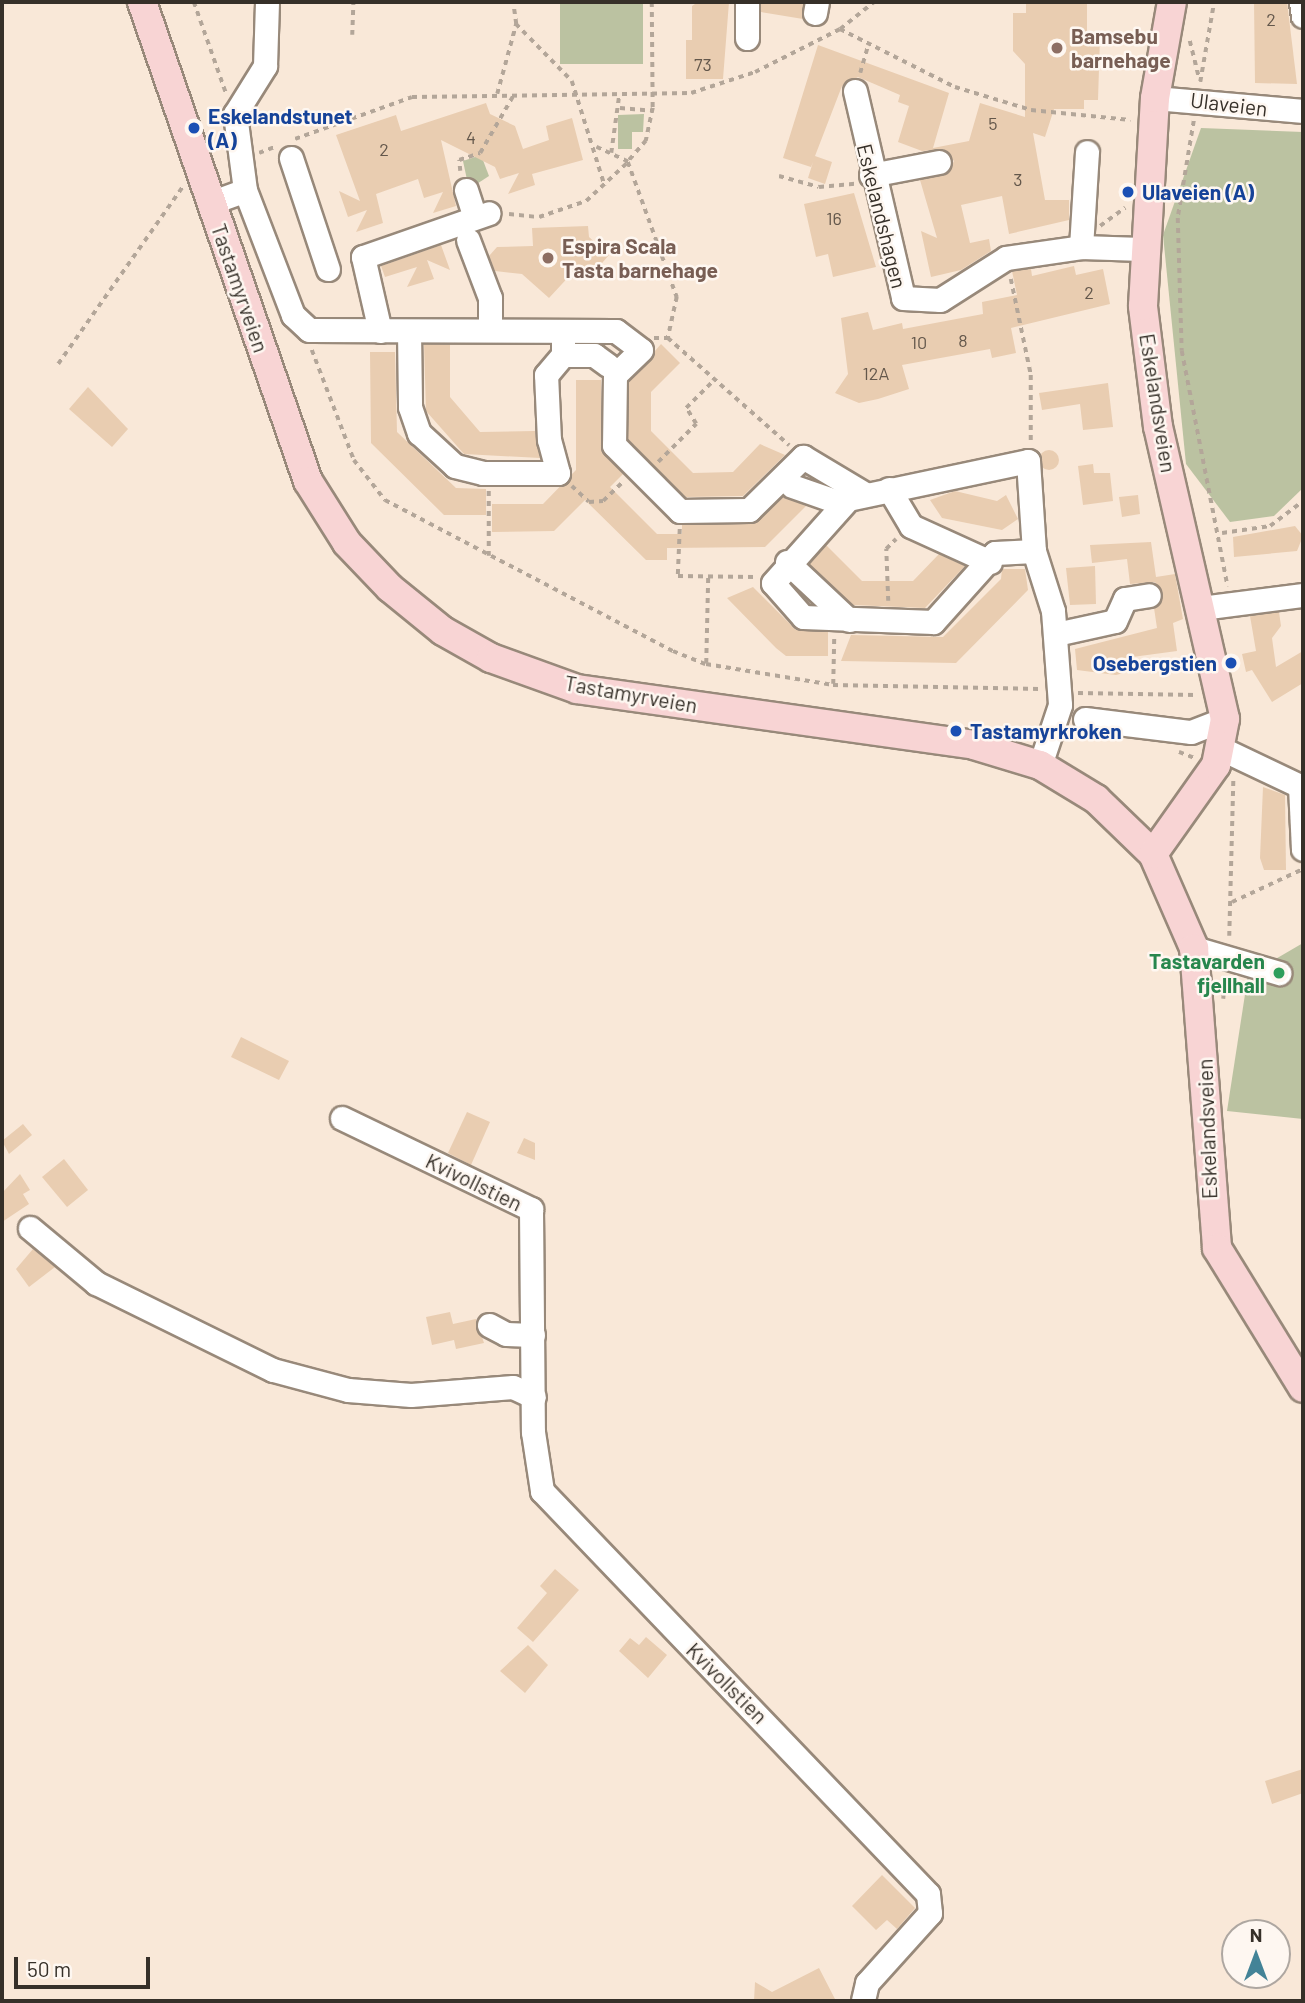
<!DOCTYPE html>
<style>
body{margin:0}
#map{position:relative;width:1305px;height:2003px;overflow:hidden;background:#f9e8d8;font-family:Barlow,sans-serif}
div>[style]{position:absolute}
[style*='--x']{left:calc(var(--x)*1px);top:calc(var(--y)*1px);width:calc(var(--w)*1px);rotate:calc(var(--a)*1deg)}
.green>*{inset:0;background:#bbc2a1}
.building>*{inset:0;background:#e9cdb1}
.round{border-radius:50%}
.path>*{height:3.5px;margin-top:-1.75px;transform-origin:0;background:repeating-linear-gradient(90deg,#b3a699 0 5px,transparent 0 10px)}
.roads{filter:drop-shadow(2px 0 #98897a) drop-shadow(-2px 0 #98897a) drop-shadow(0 2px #98897a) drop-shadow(0 -2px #98897a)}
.minor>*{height:23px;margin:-11.5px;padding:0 11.5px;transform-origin:11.5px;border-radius:11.5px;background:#fff}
.major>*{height:28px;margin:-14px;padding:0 14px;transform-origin:14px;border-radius:14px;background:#f8d4d4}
.dots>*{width:19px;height:19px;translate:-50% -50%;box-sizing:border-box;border:4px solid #fef7f1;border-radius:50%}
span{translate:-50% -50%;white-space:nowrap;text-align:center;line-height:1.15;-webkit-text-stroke:5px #fef7f1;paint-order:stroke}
.number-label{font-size:18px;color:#63574b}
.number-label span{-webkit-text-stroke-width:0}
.education-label{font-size:21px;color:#785e54;font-weight:700}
.left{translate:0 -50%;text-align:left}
.street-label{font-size:21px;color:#363029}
.transit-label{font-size:21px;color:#164399;font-weight:700}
.right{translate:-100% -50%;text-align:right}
.leisure-label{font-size:21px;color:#27864d;font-weight:700}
.frame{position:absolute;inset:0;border:4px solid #363029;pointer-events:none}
.north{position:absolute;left:1221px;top:1919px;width:70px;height:70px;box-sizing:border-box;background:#fef7f1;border:2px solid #aea7a1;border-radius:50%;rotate:0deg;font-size:19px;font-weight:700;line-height:28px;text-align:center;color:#363029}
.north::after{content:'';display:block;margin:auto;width:24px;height:32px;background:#438397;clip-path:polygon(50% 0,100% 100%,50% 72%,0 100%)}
.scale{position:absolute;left:14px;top:1957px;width:136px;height:32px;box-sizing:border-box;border:4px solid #363029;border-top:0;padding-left:9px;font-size:21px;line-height:24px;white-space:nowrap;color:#363029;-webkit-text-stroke:5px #fef7f1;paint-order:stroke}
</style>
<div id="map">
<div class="green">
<i style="clip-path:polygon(560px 2px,643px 2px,643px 64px,560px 64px)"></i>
<i style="clip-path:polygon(644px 114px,643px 132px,632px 132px,632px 149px,618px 149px,618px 115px)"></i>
<i style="clip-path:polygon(1201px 128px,1303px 132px,1303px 488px,1274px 516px,1230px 522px,1186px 464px,1163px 235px)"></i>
<i style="clip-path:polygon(481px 155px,489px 176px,469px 189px,463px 161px)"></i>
<i style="clip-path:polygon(1303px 943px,1303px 1119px,1227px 1111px,1248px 975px)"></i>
</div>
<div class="building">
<i style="clip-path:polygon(698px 2px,729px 2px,723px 79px,686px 79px,686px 40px,692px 40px,692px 6px)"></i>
<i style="clip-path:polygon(761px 2px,803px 2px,803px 19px,761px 12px)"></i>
<i style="clip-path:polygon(1087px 2px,1087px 37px,1100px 37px,1098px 100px,1084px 100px,1084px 109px,1054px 109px,1045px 137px,1033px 133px,1045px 200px,1069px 200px,1069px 220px,1009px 234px,1002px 196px,961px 205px,970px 243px,989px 239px,991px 251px,961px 270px,931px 277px,921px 231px,937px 238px,920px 180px,948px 173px,954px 161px,943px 149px,922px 151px,898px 142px,909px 106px,898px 102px,900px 95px,858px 77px,842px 86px,815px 156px,832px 162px,825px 184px,808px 178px,813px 162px,811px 167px,783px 158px,818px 45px,949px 93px,933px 148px,969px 141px,980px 103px,1025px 117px,1025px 64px,1013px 51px,1013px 13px,1026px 13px,1026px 4px)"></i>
<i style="clip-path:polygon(1254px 2px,1287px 2px,1297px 84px,1255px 83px)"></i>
<i style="clip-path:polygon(486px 103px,490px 114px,515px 126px,523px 149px,549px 140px,546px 126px,572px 118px,583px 160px,532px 174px,535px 185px,508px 194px,519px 173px,500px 179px,495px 167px,441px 140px,456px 206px,433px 213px,443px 192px,424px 198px,418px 179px,376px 194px,383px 223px,356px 232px,367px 210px,348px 217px,339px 191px,360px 201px,336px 135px,396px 115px,401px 131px)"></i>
<i style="clip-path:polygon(854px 193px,876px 267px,833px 277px,828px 254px,816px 257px,804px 204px)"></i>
<i style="clip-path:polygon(588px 226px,589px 237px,609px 255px,596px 270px,574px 271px,549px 298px,522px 274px,495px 271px,489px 256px,497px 247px,533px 246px,532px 228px)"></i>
<i style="clip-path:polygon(441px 245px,450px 270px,427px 260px,434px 279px,407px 287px,417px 267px,385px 277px,381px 266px)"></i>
<i style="clip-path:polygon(1074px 266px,1076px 275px,1103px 269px,1110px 304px,1011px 328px,1016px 353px,992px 358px,990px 349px,902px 365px,909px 389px,878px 399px,859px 403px,835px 393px,848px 374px,841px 318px,868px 312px,873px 330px,902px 323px,903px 329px,983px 314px,982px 302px,1017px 295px,1012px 271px,1031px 269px,1032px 276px)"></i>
<i style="clip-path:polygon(424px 344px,450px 344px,450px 397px,480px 432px,535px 431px,540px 458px,464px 454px,426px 411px)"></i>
<i style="clip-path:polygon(661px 344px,680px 363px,651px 392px,651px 431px,693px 473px,733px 472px,760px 444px,785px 455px,743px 496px,686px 497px,628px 439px,629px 381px)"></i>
<i style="clip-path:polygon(370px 352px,395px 352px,397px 432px,456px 488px,486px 489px,486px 515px,444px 515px,371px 443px)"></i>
<i style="clip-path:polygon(576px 380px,601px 380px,601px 450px,623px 474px,610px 487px,657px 534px,682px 534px,682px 525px,750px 524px,783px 496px,806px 506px,765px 547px,667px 548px,667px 560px,646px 560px,585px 500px,554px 531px,492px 532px,492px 504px,543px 504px,576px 470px)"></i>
<i style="clip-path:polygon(1108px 383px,1113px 427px,1083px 430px,1080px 404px,1042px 410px,1039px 393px)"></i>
<i style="clip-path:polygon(88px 387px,128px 429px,112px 447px,69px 409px)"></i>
<i class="round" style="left:1039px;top:450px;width:20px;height:20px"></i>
<i style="clip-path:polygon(1093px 464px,1094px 473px,1110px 473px,1113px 501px,1083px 505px,1078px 466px)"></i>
<i style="clip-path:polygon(955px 491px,997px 501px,1006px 495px,1018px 519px,1002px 530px,942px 518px,930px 500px)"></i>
<i style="clip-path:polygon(1138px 495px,1140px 514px,1122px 517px,1119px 497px)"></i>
<i style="clip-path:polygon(1295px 526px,1303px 536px,1297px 551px,1234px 557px,1233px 537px)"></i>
<i style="clip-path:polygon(1151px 542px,1156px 577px,1175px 574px,1183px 619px,1173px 623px,1177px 651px,1125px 658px,1127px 672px,1116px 675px,1077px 670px,1075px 649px,1157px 628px,1154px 608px,1162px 599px,1155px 582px,1130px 584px,1127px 559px,1092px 563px,1090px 545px)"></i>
<i style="clip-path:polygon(826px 545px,862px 581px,913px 581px,939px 554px,965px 566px,925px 608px,853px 605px,809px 564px)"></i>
<i style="clip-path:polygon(1095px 566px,1096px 604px,1070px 605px,1066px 568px)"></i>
<i style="clip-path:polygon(1002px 569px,1025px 569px,1028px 590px,956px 663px,841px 661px,851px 635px,943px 637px,1001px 579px)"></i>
<i style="clip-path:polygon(753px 587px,796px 630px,828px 632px,828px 656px,786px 656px,776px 648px,727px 598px)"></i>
<i style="clip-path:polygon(1279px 612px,1281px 626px,1272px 638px,1276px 667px,1303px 651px,1303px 683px,1272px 702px,1252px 670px,1246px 672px,1242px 654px,1256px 651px,1250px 616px)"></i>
<i style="clip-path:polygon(1263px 787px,1285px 795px,1286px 870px,1264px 870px,1260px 858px)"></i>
<i style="clip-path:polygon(241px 1037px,289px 1061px,279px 1080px,231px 1057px)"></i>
<i style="clip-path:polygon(467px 1112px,490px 1122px,471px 1165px,448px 1153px)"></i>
<i style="clip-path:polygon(23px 1124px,32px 1135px,9px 1154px,2px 1141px)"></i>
<i style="clip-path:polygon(524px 1138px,535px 1143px,535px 1160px,517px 1153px)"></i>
<i style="clip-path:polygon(64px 1159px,88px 1190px,67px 1207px,42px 1177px)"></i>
<i style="clip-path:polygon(20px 1174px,30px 1190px,23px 1194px,29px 1204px,2px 1222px,2px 1193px)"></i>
<i style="clip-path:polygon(33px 1249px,55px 1267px,29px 1287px,16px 1269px)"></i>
<i style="clip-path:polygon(450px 1312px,453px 1324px,476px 1319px,484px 1343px,456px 1349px,454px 1340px,432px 1345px,426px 1317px)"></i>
<i style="clip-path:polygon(555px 1569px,579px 1590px,533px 1642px,517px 1628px,547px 1593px,540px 1586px)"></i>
<i style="clip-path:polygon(646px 1637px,667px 1655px,648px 1678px,619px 1651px,630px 1638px,639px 1645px)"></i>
<i style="clip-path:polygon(528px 1645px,548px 1665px,525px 1693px,500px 1671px)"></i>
<i style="clip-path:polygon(1303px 1769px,1303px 1793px,1272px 1804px,1265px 1781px)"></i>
<i style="clip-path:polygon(882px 1875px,915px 1908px,897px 1929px,887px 1920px,876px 1930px,852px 1906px)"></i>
<i style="clip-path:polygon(819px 1968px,836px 2001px,754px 2001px,755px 1982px,772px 1992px)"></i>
</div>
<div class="path">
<i style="--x:194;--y:2;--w:96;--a:70.6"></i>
<i style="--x:652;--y:2;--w:106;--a:89.5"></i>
<i style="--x:653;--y:108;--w:34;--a:102"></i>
<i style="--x:646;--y:141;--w:28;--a:131"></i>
<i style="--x:628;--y:162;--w:144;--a:70.1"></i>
<i style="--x:677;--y:297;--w:42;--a:102.4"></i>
<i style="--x:668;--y:338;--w:162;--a:41.5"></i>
<i style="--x:516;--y:24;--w:80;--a:45.5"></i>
<i style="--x:572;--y:81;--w:110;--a:72.6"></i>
<i style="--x:840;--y:29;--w:129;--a:26.8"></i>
<i style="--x:955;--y:87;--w:79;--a:16.8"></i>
<i style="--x:1031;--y:110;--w:100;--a:5.7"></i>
<i style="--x:352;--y:35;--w:33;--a:-88"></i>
<i style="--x:1190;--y:41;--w:38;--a:76"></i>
<i style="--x:860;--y:73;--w:29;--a:-74"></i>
<i style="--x:1200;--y:82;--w:81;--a:-80.1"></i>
<i style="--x:497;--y:94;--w:73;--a:-74.8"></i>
<i style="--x:516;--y:24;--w:22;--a:-98"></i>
<i style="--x:620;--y:108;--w:32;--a:5"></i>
<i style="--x:1194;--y:121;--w:98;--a:99.4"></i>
<i style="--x:1178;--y:218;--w:133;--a:88.3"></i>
<i style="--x:1182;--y:351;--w:240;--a:79"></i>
<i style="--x:295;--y:139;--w:124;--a:-19.7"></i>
<i style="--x:412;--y:97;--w:279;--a:-0.8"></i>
<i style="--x:691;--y:93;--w:67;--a:-18.2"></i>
<i style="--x:755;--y:72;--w:95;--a:-26.8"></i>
<i style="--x:840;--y:29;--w:43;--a:-38.5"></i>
<i style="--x:259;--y:153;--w:17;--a:-21"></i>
<i style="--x:611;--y:153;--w:59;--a:-82.1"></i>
<i style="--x:460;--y:171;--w:11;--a:-95"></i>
<i style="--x:459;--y:160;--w:22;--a:-18"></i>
<i style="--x:480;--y:153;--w:66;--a:-59.9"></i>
<i style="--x:779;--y:176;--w:41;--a:15.4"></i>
<i style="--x:819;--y:187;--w:36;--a:-5"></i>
<i style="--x:509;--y:214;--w:30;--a:6"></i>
<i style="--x:539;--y:217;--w:50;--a:-18.8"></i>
<i style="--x:586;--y:201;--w:57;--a:-42.9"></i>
<i style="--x:628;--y:162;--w:35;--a:-155"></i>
<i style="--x:1100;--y:226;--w:31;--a:-36"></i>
<i style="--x:1011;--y:279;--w:98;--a:78.2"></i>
<i style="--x:1031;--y:375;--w:69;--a:90"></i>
<i style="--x:654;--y:338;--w:14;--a:0"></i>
<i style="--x:312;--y:350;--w:118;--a:69.1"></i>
<i style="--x:354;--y:460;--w:51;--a:52.2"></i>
<i style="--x:385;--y:500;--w:325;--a:27.7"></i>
<i style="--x:673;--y:651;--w:35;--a:22"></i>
<i style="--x:706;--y:664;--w:129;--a:9.4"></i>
<i style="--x:833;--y:685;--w:206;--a:1.1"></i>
<i style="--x:58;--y:364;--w:218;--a:-54.9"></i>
<i style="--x:658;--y:462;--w:54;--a:-45"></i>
<i style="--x:696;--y:424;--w:19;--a:-122"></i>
<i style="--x:686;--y:408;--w:38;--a:-45"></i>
<i style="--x:572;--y:486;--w:23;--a:43"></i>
<i style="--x:589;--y:502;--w:14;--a:-4"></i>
<i style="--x:603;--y:501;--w:28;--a:-44"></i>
<i style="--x:489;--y:491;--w:65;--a:90"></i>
<i style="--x:680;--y:529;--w:47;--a:92.4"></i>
<i style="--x:678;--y:576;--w:77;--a:0.7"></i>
<i style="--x:1222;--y:533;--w:49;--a:-8.3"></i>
<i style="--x:1270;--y:526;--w:41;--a:-37.1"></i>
<i style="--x:888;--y:601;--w:52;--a:-92.2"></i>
<i style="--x:886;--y:549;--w:14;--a:-45"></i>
<i style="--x:706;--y:663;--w:85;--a:-88.7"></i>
<i style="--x:833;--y:684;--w:48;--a:-88.8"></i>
<i style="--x:1078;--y:693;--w:118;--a:1"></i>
<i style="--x:1179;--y:752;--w:17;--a:21"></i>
<i style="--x:1232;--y:902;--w:78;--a:-24.9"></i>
<i style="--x:1229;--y:936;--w:156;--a:-88.5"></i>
<i style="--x:1223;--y:999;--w:23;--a:-85"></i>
</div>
<div class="roads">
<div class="minor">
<i style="--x:1301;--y:2;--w:14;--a:82"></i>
<i style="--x:815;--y:13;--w:11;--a:-80"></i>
<i style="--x:747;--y:38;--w:36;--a:-90"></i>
<i style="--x:855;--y:91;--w:212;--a:76.9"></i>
<i style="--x:903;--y:298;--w:37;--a:3"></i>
<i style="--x:940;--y:300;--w:78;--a:-32.5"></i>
<i style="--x:1006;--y:258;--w:76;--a:-8.3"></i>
<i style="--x:1081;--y:247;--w:61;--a:1.9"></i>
<i style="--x:1155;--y:98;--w:149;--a:5"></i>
<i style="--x:291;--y:158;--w:117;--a:71.6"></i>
<i style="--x:871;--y:175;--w:69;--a:-10.8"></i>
<i style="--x:245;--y:190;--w:77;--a:-97.5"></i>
<i style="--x:235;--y:114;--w:57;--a:-58"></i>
<i style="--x:265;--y:66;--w:64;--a:-88.2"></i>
<i style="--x:466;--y:190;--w:28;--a:72"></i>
<i style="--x:210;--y:203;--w:37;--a:-20"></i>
<i style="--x:245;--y:190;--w:134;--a:69"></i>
<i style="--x:293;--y:315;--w:22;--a:43"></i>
<i style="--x:309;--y:330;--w:307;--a:0.2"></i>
<i style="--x:616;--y:331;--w:31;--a:37"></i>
<i style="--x:641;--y:350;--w:36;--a:136"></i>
<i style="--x:615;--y:375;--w:70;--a:90.8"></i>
<i style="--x:614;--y:445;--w:93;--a:45"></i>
<i style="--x:680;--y:511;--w:69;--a:-0.8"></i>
<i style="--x:749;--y:510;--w:76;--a:-44.5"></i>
<i style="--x:803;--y:457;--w:72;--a:30.8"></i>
<i style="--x:468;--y:240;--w:62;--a:69.2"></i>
<i style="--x:490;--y:298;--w:31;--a:90"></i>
<i style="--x:1081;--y:247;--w:95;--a:-86.4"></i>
<i style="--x:380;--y:331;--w:76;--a:-102.9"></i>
<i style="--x:363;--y:257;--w:133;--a:-19.2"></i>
<i style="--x:409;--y:331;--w:76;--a:89.2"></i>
<i style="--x:410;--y:407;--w:28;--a:71"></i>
<i style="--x:419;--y:433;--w:49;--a:42.5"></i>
<i style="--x:455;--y:466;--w:29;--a:14"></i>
<i style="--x:483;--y:473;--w:75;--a:0"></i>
<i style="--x:558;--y:473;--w:34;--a:-105"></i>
<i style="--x:549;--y:440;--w:65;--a:-92.6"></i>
<i style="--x:546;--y:375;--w:26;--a:-50"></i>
<i style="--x:563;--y:340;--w:15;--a:90"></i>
<i style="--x:563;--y:355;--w:31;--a:0"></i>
<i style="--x:594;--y:355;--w:17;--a:36"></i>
<i style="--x:792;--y:486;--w:52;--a:19.1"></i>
<i style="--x:889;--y:489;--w:43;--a:59.3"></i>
<i style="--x:911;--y:526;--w:87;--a:24.5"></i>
<i style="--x:1034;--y:551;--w:39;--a:177"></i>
<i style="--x:995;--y:553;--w:93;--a:131.9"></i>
<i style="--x:933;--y:622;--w:130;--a:-177.8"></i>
<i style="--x:803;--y:617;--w:45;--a:-131.4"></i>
<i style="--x:773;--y:583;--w:113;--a:-48.2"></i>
<i style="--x:848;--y:499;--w:184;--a:-11.9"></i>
<i style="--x:1028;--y:461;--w:90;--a:86.2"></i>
<i style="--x:1034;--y:551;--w:63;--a:72.4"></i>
<i style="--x:1053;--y:611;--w:94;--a:85.7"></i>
<i style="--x:1060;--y:705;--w:63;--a:108.4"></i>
<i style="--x:787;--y:562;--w:85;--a:43.1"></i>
<i style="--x:1201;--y:608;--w:103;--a:-7.3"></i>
<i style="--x:1056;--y:634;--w:60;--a:-12.4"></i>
<i style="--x:1115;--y:621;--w:24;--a:-66"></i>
<i style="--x:1125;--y:599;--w:24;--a:-9"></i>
<i style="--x:1085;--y:719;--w:107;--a:7"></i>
<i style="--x:1191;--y:732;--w:36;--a:-21"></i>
<i style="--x:1222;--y:749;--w:86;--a:25.4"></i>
<i style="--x:1300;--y:786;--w:63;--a:87.3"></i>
<i style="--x:1194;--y:948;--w:89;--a:16.4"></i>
<i style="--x:342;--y:1118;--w:210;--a:25.7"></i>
<i style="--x:531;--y:1209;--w:223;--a:89.5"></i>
<i style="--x:533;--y:1432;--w:60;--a:81.3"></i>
<i style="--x:542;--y:1491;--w:558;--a:46.23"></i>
<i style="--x:928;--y:1894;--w:19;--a:84"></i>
<i style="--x:930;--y:1913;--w:94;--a:132"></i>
<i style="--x:867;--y:1983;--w:18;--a:103"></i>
<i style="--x:30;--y:1228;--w:86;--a:39.8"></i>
<i style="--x:96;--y:1283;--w:197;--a:26.2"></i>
<i style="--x:273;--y:1370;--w:78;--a:14.9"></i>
<i style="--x:348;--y:1390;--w:63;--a:4.5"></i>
<i style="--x:411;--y:1395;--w:102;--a:-4.5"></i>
<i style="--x:513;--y:1387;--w:23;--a:25"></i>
<i style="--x:489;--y:1325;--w:19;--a:28"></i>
<i style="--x:506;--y:1334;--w:27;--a:2"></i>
</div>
<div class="major">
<i style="--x:142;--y:2;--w:507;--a:70.89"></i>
<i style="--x:308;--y:481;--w:73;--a:57.8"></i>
<i style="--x:347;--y:543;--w:62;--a:46.3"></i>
<i style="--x:390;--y:588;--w:68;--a:39.1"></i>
<i style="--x:443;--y:631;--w:55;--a:29.4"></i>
<i style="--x:491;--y:658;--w:91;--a:19.8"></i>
<i style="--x:577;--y:689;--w:401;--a:8"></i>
<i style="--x:974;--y:745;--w:69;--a:16.9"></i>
<i style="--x:1040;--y:765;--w:66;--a:31.3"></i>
<i style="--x:1096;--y:799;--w:79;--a:44"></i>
<i style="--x:1153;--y:854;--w:103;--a:66.4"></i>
<i style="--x:1194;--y:948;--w:301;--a:85.6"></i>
<i style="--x:1217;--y:1248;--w:164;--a:58.4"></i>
<i style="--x:1153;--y:854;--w:109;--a:-54.7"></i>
<i style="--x:1216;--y:765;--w:47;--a:-78.9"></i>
<i style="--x:1225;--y:719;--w:300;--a:-102.9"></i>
<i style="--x:1158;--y:427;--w:122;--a:-97.1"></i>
<i style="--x:1143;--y:306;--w:208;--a:-86.7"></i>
<i style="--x:1155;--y:98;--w:97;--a:-80"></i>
</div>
</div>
<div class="dots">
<i style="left:1057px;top:48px;background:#8d6e63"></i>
<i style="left:194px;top:128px;background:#1a4fb4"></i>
<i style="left:1128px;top:192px;background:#1a4fb4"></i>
<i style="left:548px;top:258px;background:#8d6e63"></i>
<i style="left:1231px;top:663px;background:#1a4fb4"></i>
<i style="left:956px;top:731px;background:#1a4fb4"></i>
<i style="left:1279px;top:973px;background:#2e9e5b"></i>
</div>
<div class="number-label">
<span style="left:1271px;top:19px">2</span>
<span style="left:703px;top:64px">73</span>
<span style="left:993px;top:123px">5</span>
<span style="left:471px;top:137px">4</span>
<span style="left:384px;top:149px">2</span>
<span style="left:1018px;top:179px">3</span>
<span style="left:834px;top:218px">16</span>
<span style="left:1089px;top:292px">2</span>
<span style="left:963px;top:340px">8</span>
<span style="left:919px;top:342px">10</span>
<span style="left:876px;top:373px">12A</span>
</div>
<div class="education-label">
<span class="left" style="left:1071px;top:48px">Bamsebu<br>barnehage</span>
<span class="left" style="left:562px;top:258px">Espira Scala<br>Tasta barnehage</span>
</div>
<div class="street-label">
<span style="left:1229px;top:104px;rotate:7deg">Ulaveien</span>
<span style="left:882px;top:216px;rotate:76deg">Eskelandshagen</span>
<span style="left:240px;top:288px;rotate:71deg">Tastamyrveien</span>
<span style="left:1158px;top:403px;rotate:81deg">Eskelandsveien</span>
<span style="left:631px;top:694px;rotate:10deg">Tastamyrveien</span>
<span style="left:1207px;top:1129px;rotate:-92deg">Eskelandsveien</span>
<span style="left:474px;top:1182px;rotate:26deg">Kvivollstien</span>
<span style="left:727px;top:1683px;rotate:45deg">Kvivollstien</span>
</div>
<div class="transit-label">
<span class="left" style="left:208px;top:128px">Eskelandstunet<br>(A)</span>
<span class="left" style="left:1142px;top:192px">Ulaveien (A)</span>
<span class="right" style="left:1217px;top:663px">Osebergstien</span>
<span class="left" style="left:970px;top:731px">Tastamyrkroken</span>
</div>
<div class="leisure-label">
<span class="right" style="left:1265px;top:973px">Tastavarden<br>fjellhall</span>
</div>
<div class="frame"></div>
<div class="north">N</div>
<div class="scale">50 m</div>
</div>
